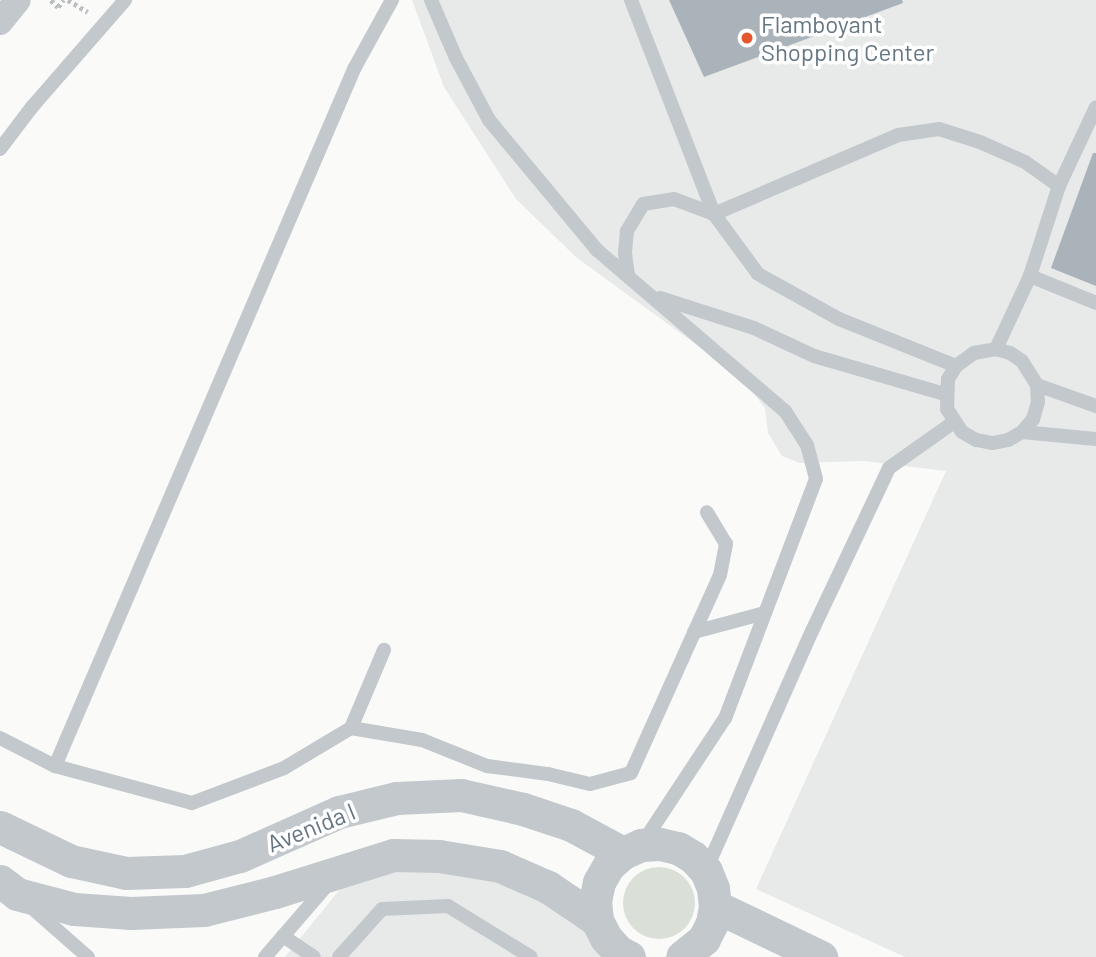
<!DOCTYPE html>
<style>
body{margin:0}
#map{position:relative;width:1096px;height:957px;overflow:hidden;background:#fafaf8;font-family:Barlow,sans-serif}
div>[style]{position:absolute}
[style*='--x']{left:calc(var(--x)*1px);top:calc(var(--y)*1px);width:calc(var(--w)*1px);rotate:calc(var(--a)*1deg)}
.built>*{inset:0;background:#e8e9e9}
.green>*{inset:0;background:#dadfd7}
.round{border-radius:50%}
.building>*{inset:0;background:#aab3b9}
.path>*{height:4.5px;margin-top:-2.25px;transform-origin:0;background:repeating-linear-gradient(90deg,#bbbfc2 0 3.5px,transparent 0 7px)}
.service>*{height:14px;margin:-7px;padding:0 7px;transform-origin:7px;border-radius:7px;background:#c3c8cc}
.minor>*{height:26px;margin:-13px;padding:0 13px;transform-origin:13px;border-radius:13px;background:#c3c8cc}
.tertiary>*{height:33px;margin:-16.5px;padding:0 16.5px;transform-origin:16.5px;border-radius:16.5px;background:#c3c8cc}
.dots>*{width:19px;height:19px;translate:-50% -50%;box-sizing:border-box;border:4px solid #fff;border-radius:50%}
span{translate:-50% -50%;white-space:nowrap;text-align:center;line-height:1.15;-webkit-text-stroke:7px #fff;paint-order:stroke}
.poi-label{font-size:24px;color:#657683}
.left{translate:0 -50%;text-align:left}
.street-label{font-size:24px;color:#657683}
</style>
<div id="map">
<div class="built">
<i style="clip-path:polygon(412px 0,1096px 0,1096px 957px,905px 957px,756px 889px,946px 471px,864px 461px,800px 463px,782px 456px,768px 433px,765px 408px,741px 377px,577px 258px,516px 199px,444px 87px)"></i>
<i style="clip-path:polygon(384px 852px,553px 895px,607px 957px,285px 957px,358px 867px)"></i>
</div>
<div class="green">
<i class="round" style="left:623px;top:867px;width:72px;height:72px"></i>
</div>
<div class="building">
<i style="clip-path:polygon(669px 0,902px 0,903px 3px,704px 77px)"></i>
<i style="clip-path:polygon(1093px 153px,1096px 153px,1096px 286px,1051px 268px)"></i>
</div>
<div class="path">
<i style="--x:51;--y:0;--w:10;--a:45"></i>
<i style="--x:58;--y:7;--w:9;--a:-54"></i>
<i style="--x:68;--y:0;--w:23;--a:31"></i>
</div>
<div class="service">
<i style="--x:431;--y:0;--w:63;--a:66.7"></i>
<i style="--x:456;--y:58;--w:70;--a:62"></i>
<i style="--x:489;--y:120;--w:169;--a:50.3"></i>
<i style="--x:597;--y:250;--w:248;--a:40.6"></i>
<i style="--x:785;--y:411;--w:40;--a:57.1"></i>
<i style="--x:807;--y:445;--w:35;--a:75"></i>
<i style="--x:816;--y:479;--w:256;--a:110.8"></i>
<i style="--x:725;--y:718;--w:151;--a:123.4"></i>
<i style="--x:631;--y:0;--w:230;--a:68.8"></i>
<i style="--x:714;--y:214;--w:74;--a:53.7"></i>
<i style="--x:758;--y:274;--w:93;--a:29.1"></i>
<i style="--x:839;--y:319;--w:126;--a:21.9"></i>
<i style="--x:0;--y:149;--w:53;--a:-52.7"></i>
<i style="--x:32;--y:107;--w:142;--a:-49"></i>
<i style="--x:1059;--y:186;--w:87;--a:-64.9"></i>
<i style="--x:628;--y:275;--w:22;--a:-98"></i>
<i style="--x:625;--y:253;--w:22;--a:-85"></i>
<i style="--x:627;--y:231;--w:31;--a:-59"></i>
<i style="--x:643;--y:204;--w:31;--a:-9"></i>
<i style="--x:674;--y:199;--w:43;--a:20.6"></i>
<i style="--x:714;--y:214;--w:200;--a:-23.2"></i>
<i style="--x:898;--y:135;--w:41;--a:-8.3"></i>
<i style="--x:939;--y:129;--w:43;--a:17.6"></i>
<i style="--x:980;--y:142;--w:49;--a:24"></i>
<i style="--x:1025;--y:162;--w:42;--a:35.2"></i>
<i style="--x:1059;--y:186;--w:95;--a:107.9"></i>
<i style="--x:1030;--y:276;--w:81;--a:115"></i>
<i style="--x:1030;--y:276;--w:71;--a:22.2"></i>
<i style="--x:660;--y:298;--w:99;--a:17.7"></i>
<i style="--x:754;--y:328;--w:66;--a:25"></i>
<i style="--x:814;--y:356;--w:136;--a:16.2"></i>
<i style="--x:1037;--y:385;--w:17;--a:87"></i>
<i style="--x:1038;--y:402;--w:18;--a:106"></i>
<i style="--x:1033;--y:419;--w:17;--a:130"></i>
<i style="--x:1022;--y:432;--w:16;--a:150"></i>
<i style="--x:1008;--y:440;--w:16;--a:169"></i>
<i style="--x:992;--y:443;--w:16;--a:-169"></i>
<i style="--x:976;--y:440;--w:16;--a:-150"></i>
<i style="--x:962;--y:432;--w:27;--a:-123"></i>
<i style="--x:947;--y:409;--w:30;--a:-88"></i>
<i style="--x:948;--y:379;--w:15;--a:-58"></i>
<i style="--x:956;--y:366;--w:22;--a:-36"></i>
<i style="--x:974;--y:353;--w:22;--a:-10"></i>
<i style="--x:996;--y:349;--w:15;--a:16"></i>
<i style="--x:1010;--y:353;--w:14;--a:34"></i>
<i style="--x:1022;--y:361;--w:28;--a:58"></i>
<i style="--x:1037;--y:385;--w:63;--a:19.6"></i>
<i style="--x:1022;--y:432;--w:74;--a:5.4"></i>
<i style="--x:694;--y:632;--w:73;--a:-15"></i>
<i style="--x:351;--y:728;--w:72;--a:9.6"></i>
<i style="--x:422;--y:740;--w:70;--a:21.8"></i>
<i style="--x:487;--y:766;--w:62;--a:7.5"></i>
<i style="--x:548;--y:774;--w:43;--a:13.4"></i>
<i style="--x:590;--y:784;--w:42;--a:-15"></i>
<i style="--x:631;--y:773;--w:217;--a:-65.8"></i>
<i style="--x:720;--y:575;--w:32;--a:-79"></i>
<i style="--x:726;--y:544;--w:37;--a:-121"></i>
<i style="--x:0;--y:738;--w:62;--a:27"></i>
<i style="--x:55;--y:766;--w:142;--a:15.1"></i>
<i style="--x:192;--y:803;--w:98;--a:-20.8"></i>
<i style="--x:284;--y:768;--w:78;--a:-30.8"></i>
<i style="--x:351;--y:728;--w:85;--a:-67.1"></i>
<i style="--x:55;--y:766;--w:758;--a:-66.78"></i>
<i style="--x:354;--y:69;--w:79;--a:-61.2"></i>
<i style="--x:706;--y:870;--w:261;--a:-66.1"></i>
<i style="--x:812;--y:631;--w:180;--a:-64.7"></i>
<i style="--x:889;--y:468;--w:80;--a:-35.3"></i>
<i style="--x:31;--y:907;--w:76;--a:41.3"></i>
<i style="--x:283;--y:936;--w:37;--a:34"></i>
<i style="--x:265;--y:957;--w:96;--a:-49.2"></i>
<i style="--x:339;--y:957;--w:64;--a:-48.1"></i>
<i style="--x:382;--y:909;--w:66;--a:-2.6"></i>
<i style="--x:448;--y:906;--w:97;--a:31.6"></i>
</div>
<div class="minor">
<i style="--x:0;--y:22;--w:28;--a:-51"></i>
</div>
<div class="tertiary">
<i style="--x:0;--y:827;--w:79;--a:25.6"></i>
<i style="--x:71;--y:861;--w:56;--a:12.3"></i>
<i style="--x:126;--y:873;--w:59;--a:-1.9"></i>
<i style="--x:185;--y:871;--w:57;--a:-15.3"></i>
<i style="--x:240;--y:856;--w:108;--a:-24"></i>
<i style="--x:339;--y:812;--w:60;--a:-13.6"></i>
<i style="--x:397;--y:798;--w:64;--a:-2.7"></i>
<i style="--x:461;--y:795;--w:64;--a:12.7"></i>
<i style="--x:523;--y:809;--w:51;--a:18.4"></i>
<i style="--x:571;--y:825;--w:59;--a:28.3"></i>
<i style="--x:0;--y:881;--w:21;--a:37"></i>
<i style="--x:17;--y:894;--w:59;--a:14.7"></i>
<i style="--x:74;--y:909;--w:57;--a:4"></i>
<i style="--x:131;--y:913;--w:73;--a:-2.4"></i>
<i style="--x:204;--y:910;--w:73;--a:-14.2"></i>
<i style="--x:275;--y:892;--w:124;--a:-17.4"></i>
<i style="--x:393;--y:855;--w:46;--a:1.2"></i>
<i style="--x:439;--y:856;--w:62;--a:9.3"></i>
<i style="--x:500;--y:866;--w:52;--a:23.6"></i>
<i style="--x:548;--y:887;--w:59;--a:34"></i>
<i style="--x:715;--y:906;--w:118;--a:25.7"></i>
<i style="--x:629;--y:957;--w:11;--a:-153"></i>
<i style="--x:619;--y:952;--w:19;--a:-133"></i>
<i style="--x:606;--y:938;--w:20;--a:-117"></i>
<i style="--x:597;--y:920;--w:19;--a:-96"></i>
<i style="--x:595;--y:901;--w:19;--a:-78"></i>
<i style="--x:599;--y:882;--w:20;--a:-60"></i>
<i style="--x:609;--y:865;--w:18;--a:-41"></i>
<i style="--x:623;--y:853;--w:20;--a:-24"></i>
<i style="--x:641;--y:845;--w:19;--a:-3"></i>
<i style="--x:660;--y:844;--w:18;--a:13"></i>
<i style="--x:678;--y:848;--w:17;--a:31"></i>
<i style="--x:693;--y:857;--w:19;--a:47"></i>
<i style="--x:706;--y:871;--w:18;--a:68"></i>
<i style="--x:713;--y:888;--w:18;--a:84"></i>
<i style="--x:715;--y:906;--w:17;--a:100"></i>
<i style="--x:712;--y:923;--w:18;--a:117"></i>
<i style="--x:704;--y:939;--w:28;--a:141"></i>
</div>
<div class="dots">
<i style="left:747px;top:38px;background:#e4572e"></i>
</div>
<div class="poi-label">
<span class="left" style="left:761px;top:38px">Flamboyant<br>Shopping Center</span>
</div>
<div class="street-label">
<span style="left:311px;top:827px;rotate:-22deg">Avenida I</span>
</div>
</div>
